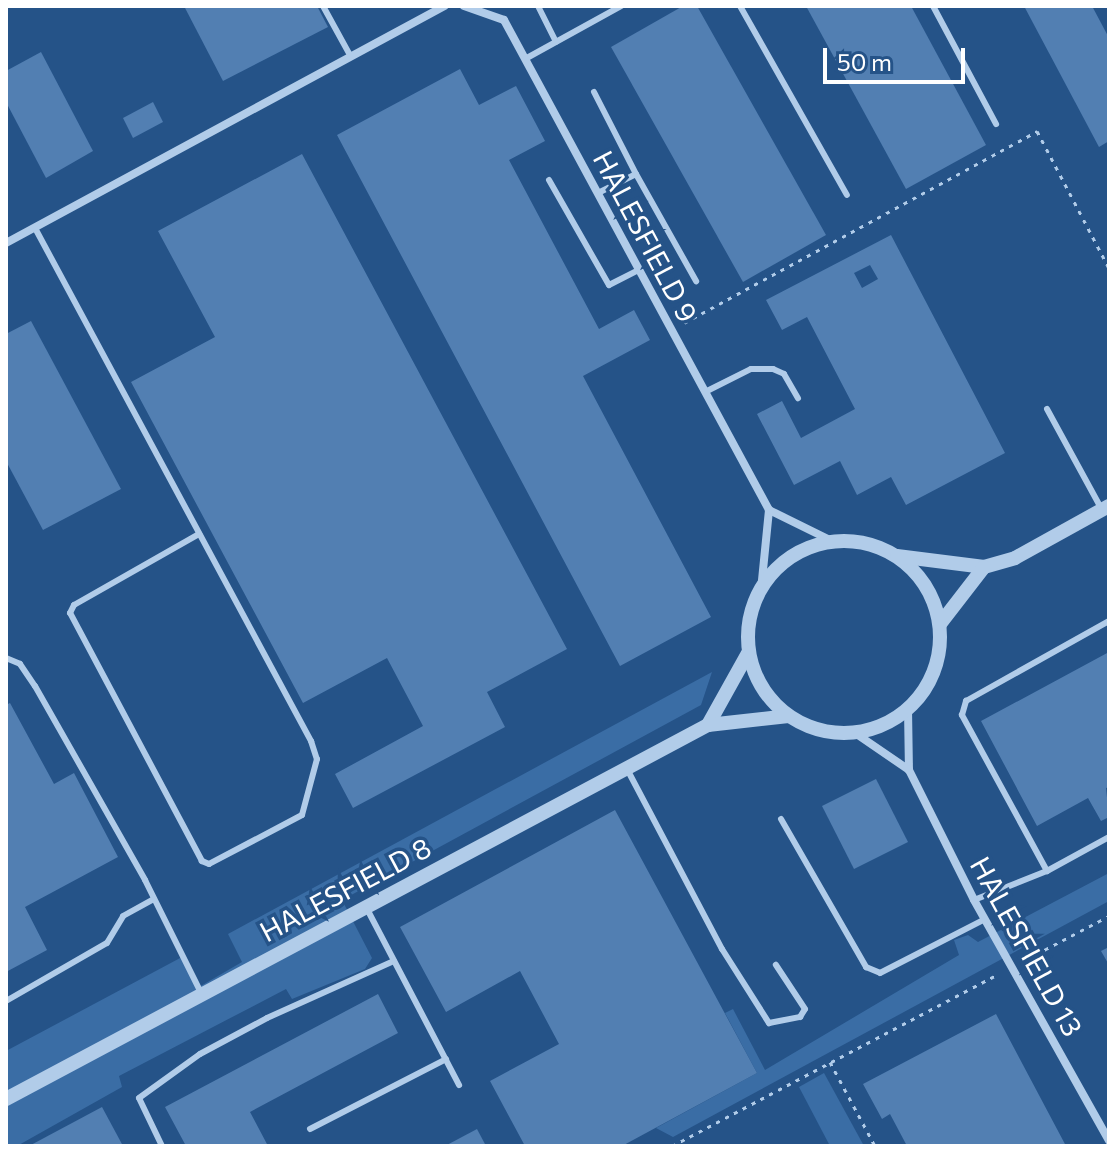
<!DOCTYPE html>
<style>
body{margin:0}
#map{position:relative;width:1115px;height:1152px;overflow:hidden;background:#255388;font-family:Commissioner,sans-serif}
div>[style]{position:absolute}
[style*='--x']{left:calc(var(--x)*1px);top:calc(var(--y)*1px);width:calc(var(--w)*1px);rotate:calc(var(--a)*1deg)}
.green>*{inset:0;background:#3a6da5}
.building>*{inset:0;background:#527fb2}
.path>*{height:3px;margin-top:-1.5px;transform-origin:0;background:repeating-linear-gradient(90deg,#b1cce9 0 4px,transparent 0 10px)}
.service>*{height:6px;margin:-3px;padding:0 3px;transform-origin:3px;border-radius:3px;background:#b1cce9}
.minor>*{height:8px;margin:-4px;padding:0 4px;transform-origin:4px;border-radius:4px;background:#b1cce9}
.tertiary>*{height:14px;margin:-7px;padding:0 7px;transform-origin:7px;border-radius:7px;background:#b1cce9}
.tertiary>.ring{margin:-7px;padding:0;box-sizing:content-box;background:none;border:14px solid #b1cce9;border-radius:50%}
span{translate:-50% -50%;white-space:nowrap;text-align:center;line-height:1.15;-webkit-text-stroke:7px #255388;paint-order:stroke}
.street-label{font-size:28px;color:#fff}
.frame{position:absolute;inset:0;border:8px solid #fff;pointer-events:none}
.scale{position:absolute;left:823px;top:48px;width:142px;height:36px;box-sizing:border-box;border:4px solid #fff;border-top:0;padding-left:10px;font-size:24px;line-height:28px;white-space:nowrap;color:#fff;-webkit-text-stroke:6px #255388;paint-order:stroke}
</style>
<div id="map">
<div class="green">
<i style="clip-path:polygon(712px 672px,701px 705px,342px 900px,372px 958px,365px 969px,292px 999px,286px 989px,119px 1076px,122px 1087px,17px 1146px,6px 1146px,6px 1051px,182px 957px,199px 987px,242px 962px,228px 934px)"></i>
<i style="clip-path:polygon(1109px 873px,1109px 901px,673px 1137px,656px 1128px,757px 1073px,725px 1013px,733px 1009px,765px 1070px,959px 955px,954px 940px,968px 935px,978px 942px)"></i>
<i style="clip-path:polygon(824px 1073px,864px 1146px,830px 1146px,799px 1087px)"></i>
</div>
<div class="building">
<i style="clip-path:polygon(184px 6px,317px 6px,328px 27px,223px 81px)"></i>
<i style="clip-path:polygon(683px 6px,697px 6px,826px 235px,743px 282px,611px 47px)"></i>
<i style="clip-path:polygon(806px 6px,911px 6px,986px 145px,906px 189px)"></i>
<i style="clip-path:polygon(1024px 6px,1092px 6px,1109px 38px,1109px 141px,1099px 147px)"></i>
<i style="clip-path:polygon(41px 52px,93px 151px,46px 178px,6px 102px,6px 71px)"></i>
<i style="clip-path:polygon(460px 69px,479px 105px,516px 86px,545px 141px,509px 160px,599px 329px,634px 310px,650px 340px,583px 376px,711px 617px,620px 666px,337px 135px)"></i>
<i style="clip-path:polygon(153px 102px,163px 122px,133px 138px,123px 118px)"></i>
<i style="clip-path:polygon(302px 154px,567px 649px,487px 692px,505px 727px,353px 808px,335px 774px,423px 726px,387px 658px,303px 703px,131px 382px,215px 337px,158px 231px)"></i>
<i style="clip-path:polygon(evenodd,891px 235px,1005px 453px,906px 505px,891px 477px,857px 495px,840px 461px,794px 485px,757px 414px,782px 401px,801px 438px,855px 409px,807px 317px,782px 330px,766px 300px,891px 235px,870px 265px,878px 279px,862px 288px,854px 273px,870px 265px)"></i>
<i style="clip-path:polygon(31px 321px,121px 489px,43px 530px,6px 461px,6px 334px)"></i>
<i style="clip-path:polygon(1109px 652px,1109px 787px,1106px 788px,1109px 817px,1101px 821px,1088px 798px,1037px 826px,981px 721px)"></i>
<i style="clip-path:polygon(10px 703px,54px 784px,74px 773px,118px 857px,25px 907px,47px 950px,6px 972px,6px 705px)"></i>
<i style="clip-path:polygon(876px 779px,908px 842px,854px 869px,822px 806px)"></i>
<i style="clip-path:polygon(615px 810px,757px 1073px,622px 1146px,525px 1146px,490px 1081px,559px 1044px,520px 971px,446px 1012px,400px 927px)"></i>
<i style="clip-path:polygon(1109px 947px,1109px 965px,1101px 951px)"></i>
<i style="clip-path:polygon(378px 994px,398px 1033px,250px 1112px,268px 1146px,186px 1146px,165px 1107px)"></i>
<i style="clip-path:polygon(996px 1014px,1066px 1146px,907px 1146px,890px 1114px,882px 1119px,863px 1084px)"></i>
<i style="clip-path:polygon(102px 1107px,123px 1146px,29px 1146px)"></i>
<i style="clip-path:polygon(477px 1129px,486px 1146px,445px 1146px)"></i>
</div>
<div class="path">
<i style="--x:684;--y:323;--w:402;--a:-28.5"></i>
<i style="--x:1037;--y:131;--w:155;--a:62.3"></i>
<i style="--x:1027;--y:959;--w:93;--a:-27.7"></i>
<i style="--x:830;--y:1062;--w:95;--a:61.8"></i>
<i style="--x:672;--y:1146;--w:366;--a:-27.8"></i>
</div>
<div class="service">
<i style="--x:323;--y:6;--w:58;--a:61.2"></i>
<i style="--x:538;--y:6;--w:40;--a:63.4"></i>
<i style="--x:740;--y:6;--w:217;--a:60.5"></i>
<i style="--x:933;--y:6;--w:134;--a:61.9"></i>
<i style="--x:525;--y:59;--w:110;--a:-28.9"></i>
<i style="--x:594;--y:92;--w:92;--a:62.9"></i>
<i style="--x:549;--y:180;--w:121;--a:60.3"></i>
<i style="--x:609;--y:285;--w:34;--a:-27"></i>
<i style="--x:598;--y:193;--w:42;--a:-26.6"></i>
<i style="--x:636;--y:174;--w:123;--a:60.7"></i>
<i style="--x:35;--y:228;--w:583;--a:61.72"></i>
<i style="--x:311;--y:741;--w:19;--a:72"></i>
<i style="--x:317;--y:759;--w:58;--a:105"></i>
<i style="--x:302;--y:815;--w:105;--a:152.2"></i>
<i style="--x:209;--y:864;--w:8;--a:-157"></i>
<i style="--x:202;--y:861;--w:281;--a:-118"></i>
<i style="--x:70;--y:613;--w:9;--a:-63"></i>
<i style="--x:74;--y:605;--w:144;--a:-29.6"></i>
<i style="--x:705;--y:392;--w:51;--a:-26.6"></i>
<i style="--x:751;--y:369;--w:22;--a:0"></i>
<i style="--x:773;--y:369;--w:12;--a:24"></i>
<i style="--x:784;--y:374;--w:28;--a:60"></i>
<i style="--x:1047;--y:409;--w:115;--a:61.4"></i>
<i style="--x:6;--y:658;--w:15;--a:23"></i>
<i style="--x:20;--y:664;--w:27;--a:56"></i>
<i style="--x:35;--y:686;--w:223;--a:60.4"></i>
<i style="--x:145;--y:880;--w:128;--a:63.6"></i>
<i style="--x:627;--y:769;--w:204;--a:62.2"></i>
<i style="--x:722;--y:949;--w:88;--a:57.6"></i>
<i style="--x:769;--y:1023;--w:32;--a:-11"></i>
<i style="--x:800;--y:1017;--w:9;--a:-58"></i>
<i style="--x:805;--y:1009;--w:53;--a:-123.4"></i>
<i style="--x:781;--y:819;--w:171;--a:60.1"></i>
<i style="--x:866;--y:967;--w:15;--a:23"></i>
<i style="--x:880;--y:973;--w:118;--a:-27.2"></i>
<i style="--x:1047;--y:871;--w:178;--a:-118.6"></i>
<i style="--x:962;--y:715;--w:15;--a:-74"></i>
<i style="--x:966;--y:701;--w:164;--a:-29.2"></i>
<i style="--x:974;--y:900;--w:79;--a:-21.7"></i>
<i style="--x:1047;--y:871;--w:71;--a:-28.7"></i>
<i style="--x:366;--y:907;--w:201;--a:62.4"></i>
<i style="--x:6;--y:1001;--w:116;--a:-29.9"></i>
<i style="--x:107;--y:943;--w:31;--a:-59"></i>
<i style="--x:123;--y:916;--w:35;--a:-29"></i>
<i style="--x:310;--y:1129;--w:153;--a:-27.2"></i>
<i style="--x:162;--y:1146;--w:53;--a:-115.6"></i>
<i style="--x:139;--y:1098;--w:75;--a:-35.8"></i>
<i style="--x:200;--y:1054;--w:76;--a:-28.2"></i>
<i style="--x:267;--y:1018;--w:139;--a:-24.2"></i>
</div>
<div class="minor">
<i style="--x:464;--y:6;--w:42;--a:19.3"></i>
<i style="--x:504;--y:20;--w:557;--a:61.59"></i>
<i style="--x:769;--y:510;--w:70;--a:95.7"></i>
<i style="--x:6;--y:243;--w:499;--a:-28.4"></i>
<i style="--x:769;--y:510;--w:68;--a:26.2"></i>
<i style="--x:908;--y:709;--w:61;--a:89.1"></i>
<i style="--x:909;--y:770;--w:145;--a:63.4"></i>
<i style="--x:974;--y:900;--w:276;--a:60.7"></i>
<i style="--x:855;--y:733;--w:65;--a:34.4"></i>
</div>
<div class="tertiary">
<i class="ring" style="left:748px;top:541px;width:178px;height:178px"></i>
<i style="--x:897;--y:556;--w:88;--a:7.2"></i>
<i style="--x:984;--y:567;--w:32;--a:-16"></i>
<i style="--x:1015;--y:558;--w:107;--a:-29"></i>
<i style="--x:940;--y:624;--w:72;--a:-52.3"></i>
<i style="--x:708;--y:725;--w:82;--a:-60.9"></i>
<i style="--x:6;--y:1099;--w:795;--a:-28.05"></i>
<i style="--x:708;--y:725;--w:81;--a:-6.4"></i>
</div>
<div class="street-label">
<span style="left:646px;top:236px;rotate:62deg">HALESFIELD 9</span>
<span style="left:345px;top:889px;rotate:-28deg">HALESFIELD 8</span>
<span style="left:1027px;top:946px;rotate:61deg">HALESFIELD 13</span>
</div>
<div class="frame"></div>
<div class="scale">50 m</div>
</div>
